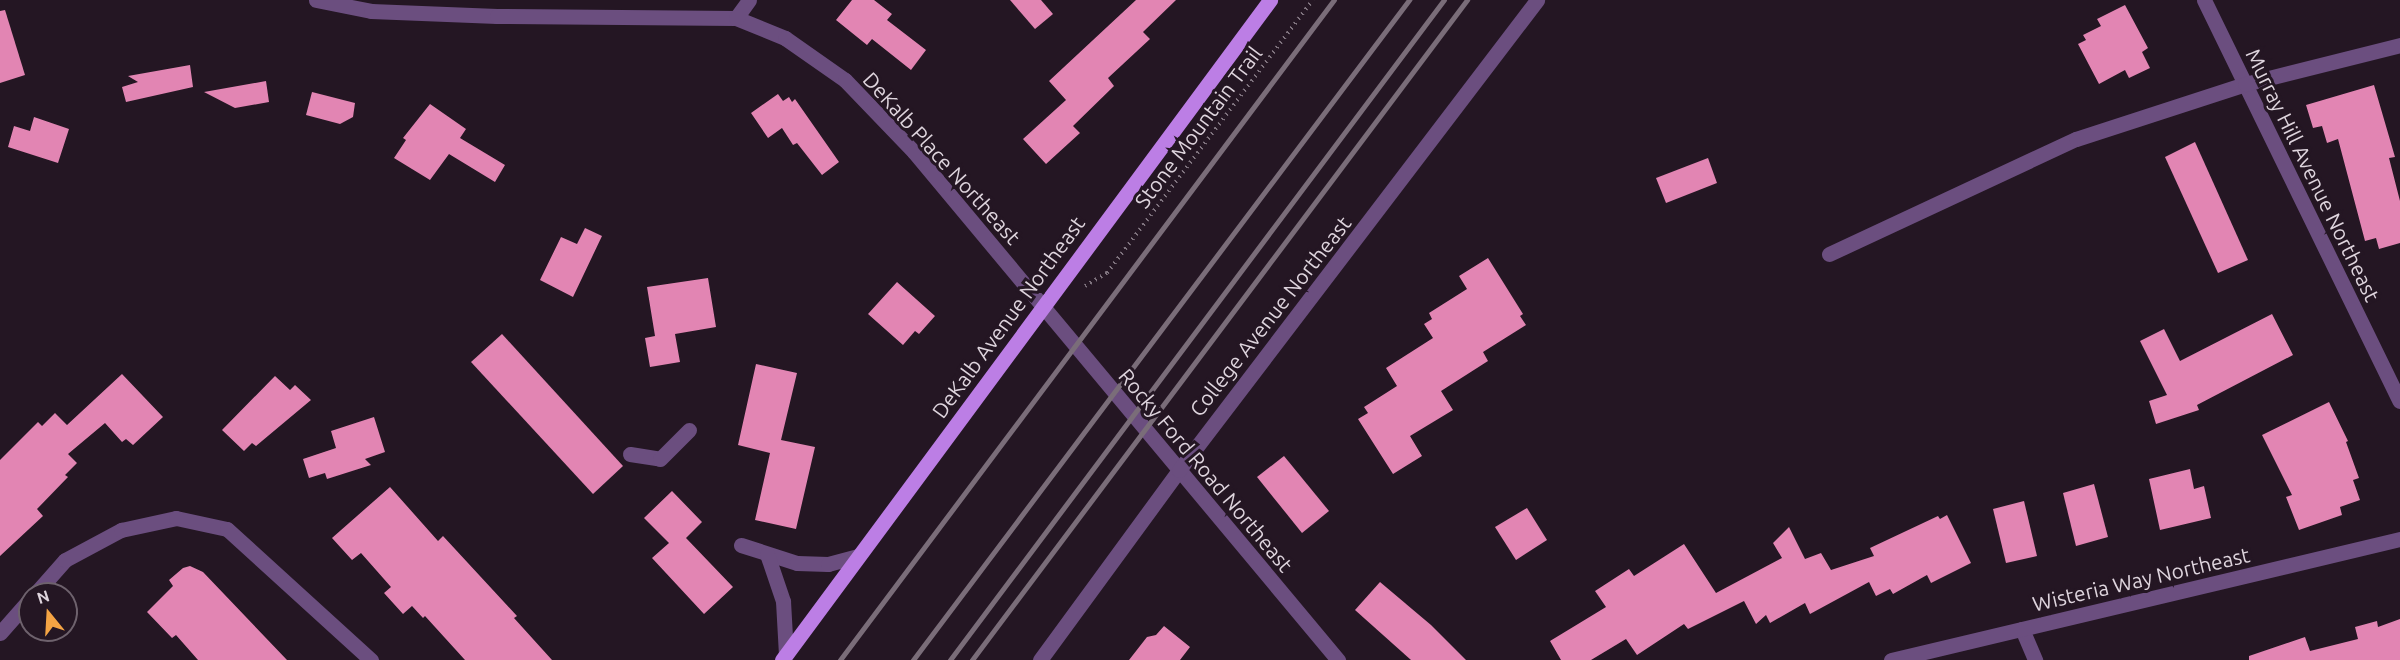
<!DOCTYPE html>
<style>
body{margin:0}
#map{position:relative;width:2400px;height:660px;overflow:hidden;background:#241623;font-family:Ubuntu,sans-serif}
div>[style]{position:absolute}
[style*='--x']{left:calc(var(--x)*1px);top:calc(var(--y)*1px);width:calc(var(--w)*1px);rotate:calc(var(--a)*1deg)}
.building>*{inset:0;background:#e285b3}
.path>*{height:4px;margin-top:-2px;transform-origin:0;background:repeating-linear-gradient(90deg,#7f737e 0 1.5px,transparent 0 6px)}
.minor>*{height:15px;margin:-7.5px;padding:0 7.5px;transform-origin:7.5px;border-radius:7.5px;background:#6b4e7f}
.major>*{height:15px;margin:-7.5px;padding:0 7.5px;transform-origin:7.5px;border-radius:7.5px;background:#bc7ee5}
.rail>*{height:4.5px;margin:-2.25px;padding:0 2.25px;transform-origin:2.25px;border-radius:2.25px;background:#7a6d79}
span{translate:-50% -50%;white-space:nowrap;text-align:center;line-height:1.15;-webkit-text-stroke:6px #241623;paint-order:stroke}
.street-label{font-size:21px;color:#ded4dd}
.north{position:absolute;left:18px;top:582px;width:60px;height:60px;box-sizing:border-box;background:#241623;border:2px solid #6e626d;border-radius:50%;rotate:342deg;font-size:16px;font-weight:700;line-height:24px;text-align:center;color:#ded4dd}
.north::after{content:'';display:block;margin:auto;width:21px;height:27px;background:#f4a444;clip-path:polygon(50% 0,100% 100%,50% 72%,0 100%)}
</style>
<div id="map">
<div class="building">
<i style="clip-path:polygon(852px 0,874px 0,892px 14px,887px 20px,926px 50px,911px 70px,872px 39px,867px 45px,836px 20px)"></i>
<i style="clip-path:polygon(1010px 0,1041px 0,1053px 14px,1035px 29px)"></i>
<i style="clip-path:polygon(1136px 0,1176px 0,1143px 32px,1150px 39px,1108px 78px,1114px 86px,1073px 126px,1080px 133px,1046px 164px,1023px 139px,1066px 100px,1049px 81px)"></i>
<i style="clip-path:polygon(2125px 5px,2148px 48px,2142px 52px,2150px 68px,2129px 78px,2125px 70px,2099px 84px,2078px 44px,2086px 40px,2083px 35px,2101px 26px,2097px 19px)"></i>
<i style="clip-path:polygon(5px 10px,25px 75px,0 83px,0 11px)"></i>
<i style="clip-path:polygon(190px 65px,193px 87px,126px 102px,122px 87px,138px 82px,128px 76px)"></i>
<i style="clip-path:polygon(266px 81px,269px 102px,235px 108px,204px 92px)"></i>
<i style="clip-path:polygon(2374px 85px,2395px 157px,2389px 158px,2400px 201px,2400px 243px,2379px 249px,2376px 238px,2365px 241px,2338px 139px,2327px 143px,2322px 126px,2313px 128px,2306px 105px)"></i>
<i style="clip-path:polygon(312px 92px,355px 103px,353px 117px,340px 124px,306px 115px)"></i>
<i style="clip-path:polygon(778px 94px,783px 101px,789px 97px,792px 102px,795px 99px,839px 162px,822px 175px,797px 143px,793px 145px,782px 128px,768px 138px,751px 113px)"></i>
<i style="clip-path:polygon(430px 104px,466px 129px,460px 138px,505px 165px,495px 182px,449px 154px,430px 180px,394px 158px,406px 140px,403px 138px)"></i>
<i style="clip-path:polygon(34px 117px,69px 129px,58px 163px,8px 147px,14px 126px,30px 131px)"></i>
<i style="clip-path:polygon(2195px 142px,2248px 260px,2218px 273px,2165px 157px)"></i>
<i style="clip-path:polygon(1708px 158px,1717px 183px,1666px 203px,1656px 178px)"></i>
<i style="clip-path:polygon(585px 228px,602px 236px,573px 297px,540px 280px,561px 237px,577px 244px)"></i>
<i style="clip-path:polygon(1488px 258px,1523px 314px,1520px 316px,1526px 325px,1483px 352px,1488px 361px,1441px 391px,1453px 410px,1410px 436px,1422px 456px,1393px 474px,1358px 419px,1368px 413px,1364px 407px,1397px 386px,1386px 368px,1433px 338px,1424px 324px,1432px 319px,1429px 313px,1467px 289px,1459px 276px)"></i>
<i style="clip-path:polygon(708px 278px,716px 327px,675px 334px,680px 362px,650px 367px,645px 338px,655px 336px,647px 287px)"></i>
<i style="clip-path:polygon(897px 282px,935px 316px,919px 334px,915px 331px,903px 345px,868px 314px)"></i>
<i style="clip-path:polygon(2272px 314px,2293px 355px,2197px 405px,2199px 410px,2156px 424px,2149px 401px,2167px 395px,2140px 341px,2164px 329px,2180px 361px)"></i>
<i style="clip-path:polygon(502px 334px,623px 466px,593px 494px,471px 362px)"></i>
<i style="clip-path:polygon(756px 364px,797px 373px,781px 440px,815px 447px,796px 529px,755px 520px,770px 453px,738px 445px)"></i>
<i style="clip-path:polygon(122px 374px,163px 417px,133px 445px,126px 439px,122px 442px,105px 423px,68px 454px,77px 463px,65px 475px,68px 477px,37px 509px,43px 516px,0 556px,0 460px,38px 422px,42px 426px,55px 413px,67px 425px)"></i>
<i style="clip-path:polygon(275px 376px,290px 390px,295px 385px,311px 400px,256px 446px,252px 443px,244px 451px,222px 430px)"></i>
<i style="clip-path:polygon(2329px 402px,2348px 441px,2346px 442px,2359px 478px,2353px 480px,2360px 500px,2340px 507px,2342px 515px,2299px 530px,2286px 497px,2292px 495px,2262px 435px)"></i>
<i style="clip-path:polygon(374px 417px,385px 452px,365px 459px,371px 465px,327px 479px,325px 473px,309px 478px,303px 459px,336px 448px,331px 431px)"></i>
<i style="clip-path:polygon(1284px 456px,1329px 511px,1302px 533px,1257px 477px)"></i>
<i style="clip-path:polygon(2190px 469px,2194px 489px,2204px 486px,2211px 518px,2160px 530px,2149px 479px)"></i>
<i style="clip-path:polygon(2094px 484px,2108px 537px,2076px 546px,2063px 493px)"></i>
<i style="clip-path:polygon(390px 487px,438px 541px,443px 536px,517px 616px,514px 618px,552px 660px,465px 660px,425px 616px,423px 618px,412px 606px,403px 614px,384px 593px,391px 587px,361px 553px,352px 560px,332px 538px)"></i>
<i style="clip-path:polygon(672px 491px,702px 522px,686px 538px,733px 587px,704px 614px,652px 558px,669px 543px,644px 518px)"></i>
<i style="clip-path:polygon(2024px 501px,2037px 556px,2006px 563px,1993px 509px)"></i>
<i style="clip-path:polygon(1527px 508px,1547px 540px,1516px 560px,1495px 527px)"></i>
<i style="clip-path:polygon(1947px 515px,1971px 563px,1931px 583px,1927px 575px,1893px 594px,1890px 589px,1876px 596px,1869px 582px,1810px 614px,1805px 603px,1770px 623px,1766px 615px,1756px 624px,1744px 601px,1688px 629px,1684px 624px,1637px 655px,1626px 639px,1591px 660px,1561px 660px,1550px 641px,1606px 607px,1595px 591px,1629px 569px,1634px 576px,1684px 544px,1716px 593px,1782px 558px,1773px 543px,1789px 527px,1805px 559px,1821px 553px,1831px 570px,1874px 556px,1870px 548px,1938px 516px,1940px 519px)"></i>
<i style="clip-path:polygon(190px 566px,203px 572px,287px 660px,198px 660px,176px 635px,172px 638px,147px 612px,173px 586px,169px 580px,183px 568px)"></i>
<i style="clip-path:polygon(1380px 582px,1431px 625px,1466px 660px,1411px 660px,1355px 610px)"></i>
<i style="clip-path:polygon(2400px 619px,2400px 660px,2249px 660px,2249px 656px,2305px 637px,2310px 651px,2358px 639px,2355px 627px,2377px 621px,2378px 627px)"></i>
<i style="clip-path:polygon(1164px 626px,1190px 647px,1180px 660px,1129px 660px,1147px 637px,1156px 635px)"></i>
</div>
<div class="path">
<i style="--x:1085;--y:286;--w:26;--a:-31"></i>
<i style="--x:1107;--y:273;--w:342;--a:-53"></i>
</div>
<div class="minor">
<i style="--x:316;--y:0;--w:56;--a:11.3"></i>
<i style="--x:371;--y:11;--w:126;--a:2.3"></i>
<i style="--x:497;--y:16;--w:239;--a:0.5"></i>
<i style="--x:736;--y:18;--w:53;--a:22.2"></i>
<i style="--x:785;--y:38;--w:73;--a:35"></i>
<i style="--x:845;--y:80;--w:100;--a:46.2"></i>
<i style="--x:914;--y:152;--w:662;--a:50.15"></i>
<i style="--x:2204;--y:0;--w:446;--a:64"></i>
<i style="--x:736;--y:18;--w:22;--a:-54"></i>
<i style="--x:1829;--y:254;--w:272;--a:-25"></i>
<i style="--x:2076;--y:139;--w:178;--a:-18"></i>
<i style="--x:2245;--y:84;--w:160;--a:-14.1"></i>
<i style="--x:630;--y:454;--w:30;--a:9"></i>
<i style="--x:660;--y:459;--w:41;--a:-45"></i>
<i style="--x:741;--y:545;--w:59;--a:17.8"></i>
<i style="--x:797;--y:563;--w:31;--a:2"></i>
<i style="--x:828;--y:564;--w:31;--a:-15"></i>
<i style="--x:767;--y:554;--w:50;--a:71.2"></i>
<i style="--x:783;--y:601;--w:53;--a:86.8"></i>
<i style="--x:35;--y:594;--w:45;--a:-48.6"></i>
<i style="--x:65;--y:560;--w:64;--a:-28.2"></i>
<i style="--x:121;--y:530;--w:56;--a:-12.3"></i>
<i style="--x:176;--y:518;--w:52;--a:12.2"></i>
<i style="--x:227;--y:529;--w:195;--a:42.3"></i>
<i style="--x:2022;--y:629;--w:34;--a:67"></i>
<i style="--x:0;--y:633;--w:45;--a:-48.6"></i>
<i style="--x:1040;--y:660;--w:235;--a:-53.8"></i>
<i style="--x:1179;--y:470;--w:591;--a:-52.7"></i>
<i style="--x:1891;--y:660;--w:523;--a:-13.37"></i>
</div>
<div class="major">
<i style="--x:782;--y:660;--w:821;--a:-53.52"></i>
</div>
<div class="rail">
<i style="--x:840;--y:660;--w:824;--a:-53.19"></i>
<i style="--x:913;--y:660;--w:826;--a:-53.07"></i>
<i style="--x:950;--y:660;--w:824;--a:-53.19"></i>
<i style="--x:972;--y:660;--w:825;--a:-53.13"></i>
</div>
<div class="street-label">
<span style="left:1198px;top:127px;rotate:-53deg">Stone Mountain Trail</span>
<span style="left:942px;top:158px;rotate:48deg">DeKalb Place Northeast</span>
<span style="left:2313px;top:175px;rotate:64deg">Murray Hill Avenue Northeast</span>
<span style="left:1270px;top:316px;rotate:-52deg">College Avenue Northeast</span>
<span style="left:1008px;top:317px;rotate:-54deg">DeKalb Avenue Northeast</span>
<span style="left:1206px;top:470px;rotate:50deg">Rocky Ford Road Northeast</span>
<span style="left:2141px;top:579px;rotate:-13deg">Wisteria Way Northeast</span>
</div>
<div class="north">N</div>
</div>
